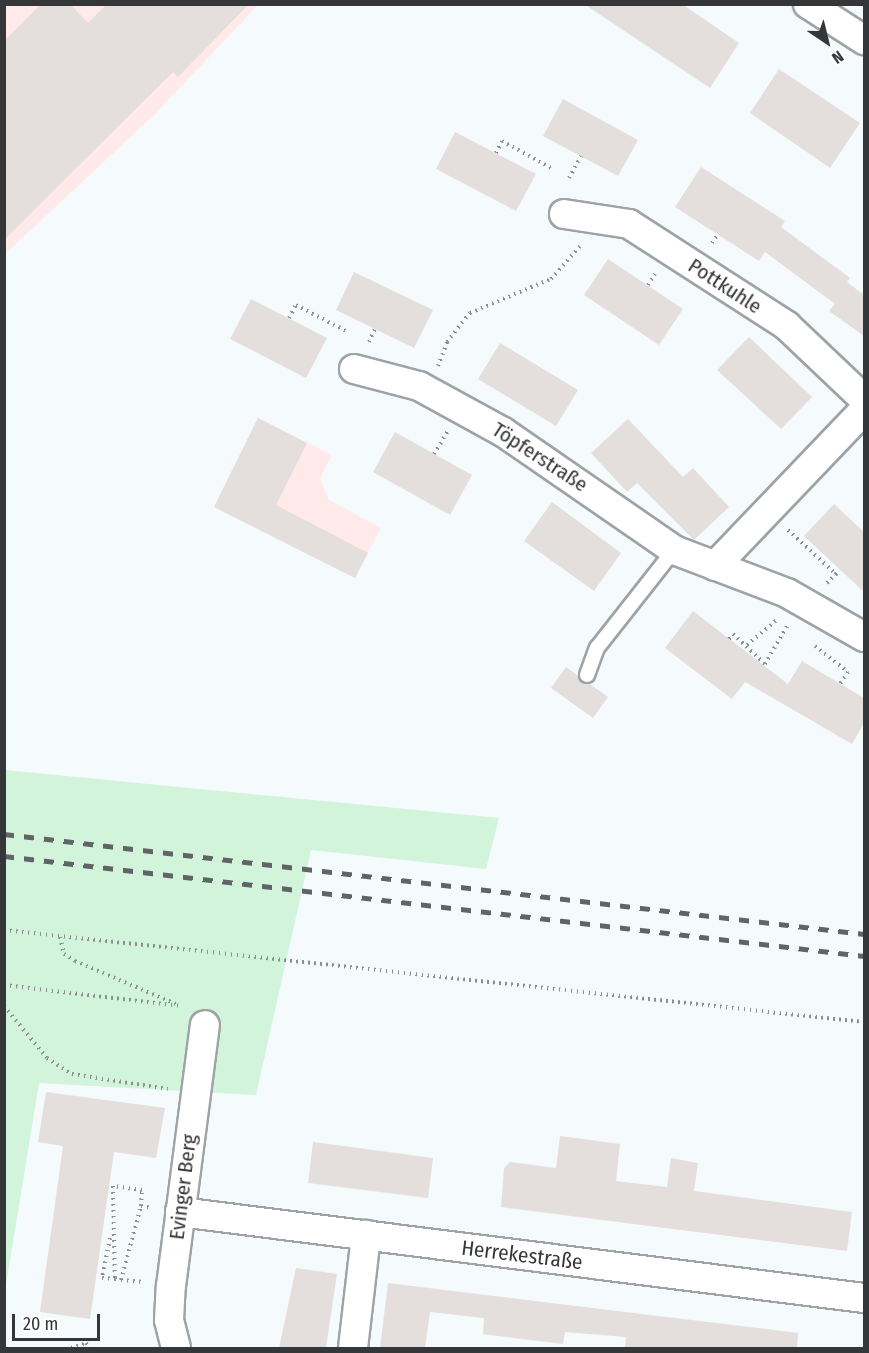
<!DOCTYPE html>
<meta charset="utf-8">
<style>
body{margin:0}
#map{position:relative;width:869px;height:1353px;overflow:hidden;background:#f5fafd;font-family:"Fira Sans Condensed",sans-serif}
div>[style]{position:absolute}
[style*='--x']{left:calc(var(--x)*1px);top:calc(var(--y)*1px);width:calc(var(--w)*1px);rotate:calc(var(--a)*1deg)}
.industrial>*{inset:0;background:#ffe9e9}
.green>*{inset:0;background:#d1f4db}
.building>*{inset:0;background:#e4dfdc}
.path>*{height:4px;margin-top:-2px;transform-origin:0;background:repeating-linear-gradient(90deg,#8c8f91 0 1.5px,transparent 0 6px)}
.roads{filter:drop-shadow(2px 0 #9ea3a6) drop-shadow(-2px 0 #9ea3a6) drop-shadow(0 2px #9ea3a6) drop-shadow(0 -2px #9ea3a6)}
.lane>*{height:14px;margin:-7px;padding:0 7px;transform-origin:7px;border-radius:7px;background:#fff}
.street>*{height:28px;margin:-14px;padding:0 14px;transform-origin:14px;border-radius:14px;background:#fff}
.rail>*{height:4.5px;margin-top:-2.25px;transform-origin:0;background:repeating-linear-gradient(90deg,#616466 0 10px,transparent 0 20px)}
span{translate:-50% -50%;white-space:nowrap;text-align:center;line-height:1.15;-webkit-text-stroke:4.5px #fff;paint-order:stroke}
.street-label{font-size:21px;color:#343638}
.frame{position:absolute;inset:0;border:6px solid #343638;pointer-events:none}
.north{position:absolute;left:797px;top:12px;width:60px;height:60px;-webkit-text-stroke:4px #fff;paint-order:stroke;rotate:145deg;font-size:16px;font-weight:700;line-height:24px;text-align:center;color:#343638}
.north::after{content:'';display:block;margin:auto;width:21px;height:27px;background:#343638;clip-path:polygon(50% 0,100% 100%,50% 72%,0 100%)}
.scale{position:absolute;left:12px;top:1314px;width:88px;height:27px;box-sizing:border-box;border:3px solid #343638;border-top:0;padding-left:8px;font-size:18px;line-height:21px;white-space:nowrap;color:#343638;-webkit-text-stroke:4px #fff;paint-order:stroke}
</style>
<div id="map">
<div class="industrial">
<i style="clip-path:polygon(5px 5px,258px 5px,156px 113px,5px 254px)"></i>
<i style="clip-path:polygon(258px 418px,332px 455px,320px 479px,329px 500px,381px 528px,355px 578px,214px 507px)"></i>
</div>
<div class="green">
<i style="clip-path:polygon(5px 770px,499px 818px,486px 869px,311px 850px,256px 1095px,39px 1083px,5px 1291px)"></i>
</div>
<div class="building">
<i style="clip-path:polygon(41px 4px,70px 4px,88px 23px,107px 4px,249px 4px,178px 77px,173px 72px,4px 240px,4px 41px)"></i>
<i style="clip-path:polygon(584px 4px,682px 4px,739px 43px,710px 88px)"></i>
<i style="clip-path:polygon(779px 69px,860px 123px,830px 168px,750px 113px)"></i>
<i style="clip-path:polygon(563px 99px,638px 140px,618px 176px,543px 136px)"></i>
<i style="clip-path:polygon(455px 132px,536px 174px,516px 211px,436px 169px)"></i>
<i style="clip-path:polygon(701px 167px,785px 221px,781px 227px,850px 278px,847px 282px,864px 295px,864px 336px,829px 311px,835px 304px,765px 252px,759px 261px,675px 207px)"></i>
<i style="clip-path:polygon(608px 259px,683px 309px,659px 345px,584px 295px)"></i>
<i style="clip-path:polygon(354px 272px,433px 310px,414px 348px,336px 310px)"></i>
<i style="clip-path:polygon(251px 299px,327px 338px,306px 378px,230px 339px)"></i>
<i style="clip-path:polygon(749px 337px,812px 397px,781px 429px,717px 370px)"></i>
<i style="clip-path:polygon(500px 343px,578px 390px,556px 426px,478px 379px)"></i>
<i style="clip-path:polygon(258px 418px,307px 443px,276px 505px,368px 553px,355px 578px,214px 507px)"></i>
<i style="clip-path:polygon(628px 419px,683px 477px,693px 468px,729px 507px,694px 540px,637px 483px,627px 492px,591px 453px)"></i>
<i style="clip-path:polygon(395px 432px,472px 475px,450px 515px,373px 472px)"></i>
<i style="clip-path:polygon(552px 502px,621px 553px,594px 591px,524px 541px)"></i>
<i style="clip-path:polygon(834px 504px,864px 532px,864px 592px,804px 536px)"></i>
<i style="clip-path:polygon(693px 611px,788px 684px,802px 661px,864px 698px,864px 723px,852px 744px,745px 682px,732px 699px,665px 648px)"></i>
<i style="clip-path:polygon(566px 667px,608px 697px,593px 718px,551px 688px)"></i>
<i style="clip-path:polygon(46px 1092px,165px 1108px,156px 1158px,114px 1152px,90px 1319px,40px 1312px,63px 1146px,38px 1142px)"></i>
<i style="clip-path:polygon(560px 1136px,620px 1144px,616px 1181px,667px 1187px,671px 1158px,698px 1163px,694px 1191px,852px 1212px,847px 1251px,501px 1207px,504px 1168px,510px 1162px,556px 1168px)"></i>
<i style="clip-path:polygon(313px 1142px,433px 1158px,428px 1198px,308px 1183px)"></i>
<i style="clip-path:polygon(296px 1268px,337px 1274px,326px 1348px,279px 1348px)"></i>
<i style="clip-path:polygon(388px 1283px,798px 1333px,797px 1348px,639px 1348px,625px 1347px,626px 1337px,565px 1332px,563px 1344px,483px 1334px,484px 1318px,430px 1312px,425px 1348px,380px 1348px)"></i>
</div>
<div class="path">
<i style="--x:496;--y:153;--w:13;--a:-63"></i>
<i style="--x:502;--y:141;--w:58;--a:28.8"></i>
<i style="--x:569;--y:178;--w:25;--a:-61"></i>
<i style="--x:712;--y:243;--w:11;--a:-56"></i>
<i style="--x:648;--y:285;--w:13;--a:-58"></i>
<i style="--x:289;--y:318;--w:15;--a:-62"></i>
<i style="--x:296;--y:305;--w:59;--a:27.4"></i>
<i style="--x:369;--y:342;--w:14;--a:-65"></i>
<i style="--x:438;--y:366;--w:26;--a:-69"></i>
<i style="--x:447;--y:342;--w:37;--a:-52"></i>
<i style="--x:470;--y:313;--w:88;--a:-22.8"></i>
<i style="--x:551;--y:279;--w:45;--a:-48.6"></i>
<i style="--x:434;--y:454;--w:26;--a:-59"></i>
<i style="--x:788;--y:530;--w:65;--a:42.5"></i>
<i style="--x:827;--y:583;--w:18;--a:-45"></i>
<i style="--x:729;--y:639;--w:6;--a:-51"></i>
<i style="--x:733;--y:634;--w:44;--a:43.2"></i>
<i style="--x:765;--y:664;--w:44;--a:-59.9"></i>
<i style="--x:747;--y:645;--w:38;--a:-40"></i>
<i style="--x:815;--y:646;--w:42;--a:38.2"></i>
<i style="--x:848;--y:672;--w:14;--a:124"></i>
<i style="--x:4;--y:930;--w:865;--a:6.11"></i>
<i style="--x:60;--y:937;--w:17;--a:77"></i>
<i style="--x:64;--y:954;--w:13;--a:32"></i>
<i style="--x:75;--y:961;--w:110;--a:23.1"></i>
<i style="--x:4;--y:985;--w:178;--a:6.8"></i>
<i style="--x:4;--y:1006;--w:67;--a:50.4"></i>
<i style="--x:47;--y:1058;--w:30;--a:33"></i>
<i style="--x:72;--y:1074;--w:97;--a:8.9"></i>
<i style="--x:141;--y:1206;--w:16;--a:-86"></i>
<i style="--x:142;--y:1190;--w:29;--a:-172"></i>
<i style="--x:113;--y:1186;--w:93;--a:88.8"></i>
<i style="--x:115;--y:1279;--w:6;--a:9"></i>
<i style="--x:121;--y:1280;--w:77;--a:-74.9"></i>
<i style="--x:141;--y:1206;--w:11;--a:10"></i>
<i style="--x:110;--y:1238;--w:41;--a:101.3"></i>
<i style="--x:102;--y:1278;--w:13;--a:4"></i>
<i style="--x:121;--y:1280;--w:23;--a:5"></i>
<i style="--x:71;--y:1348;--w:16;--a:-18"></i>
<i style="--x:86;--y:1343;--w:6;--a:51"></i>
</div>
<div class="roads">
<div class="lane">
<i style="--x:587;--y:675;--w:29;--a:-70"></i>
<i style="--x:597;--y:648;--w:125;--a:-51.8"></i>
</div>
<div class="street">
<i style="--x:808;--y:4;--w:67;--a:32.7"></i>
<i style="--x:564;--y:214;--w:66;--a:8.7"></i>
<i style="--x:629;--y:224;--w:188;--a:32.8"></i>
<i style="--x:787;--y:326;--w:106;--a:43.5"></i>
<i style="--x:354;--y:369;--w:67;--a:14.7"></i>
<i style="--x:419;--y:386;--w:96;--a:28.7"></i>
<i style="--x:503;--y:432;--w:208;--a:34.6"></i>
<i style="--x:674;--y:550;--w:121;--a:20.8"></i>
<i style="--x:787;--y:593;--w:89;--a:29.7"></i>
<i style="--x:715;--y:566;--w:216;--a:-46.3"></i>
<i style="--x:180;--y:1212;--w:689;--a:7.17"></i>
<i style="--x:176;--y:1348;--w:29;--a:-104"></i>
<i style="--x:169;--y:1320;--w:34;--a:-87"></i>
<i style="--x:171;--y:1286;--w:263;--a:-82.6"></i>
<i style="--x:353;--y:1348;--w:114;--a:-83.4"></i>
</div>
</div>
<div class="rail">
<i style="--x:4;--y:834;--w:866;--a:6.63"></i>
<i style="--x:4;--y:856;--w:866;--a:6.63"></i>
</div>
<div class="street-label">
<span style="left:725px;top:286px;rotate:33deg">Pottkuhle</span>
<span style="left:540px;top:457px;rotate:33deg">Töpferstraße</span>
<span style="left:183px;top:1187px;rotate:-83deg">Evinger Berg</span>
<span style="left:522px;top:1255px;rotate:7deg">Herrekestraße</span>
</div>
<div class="frame"></div>
<div class="north">N</div>
<div class="scale">20 m</div>
</div>
